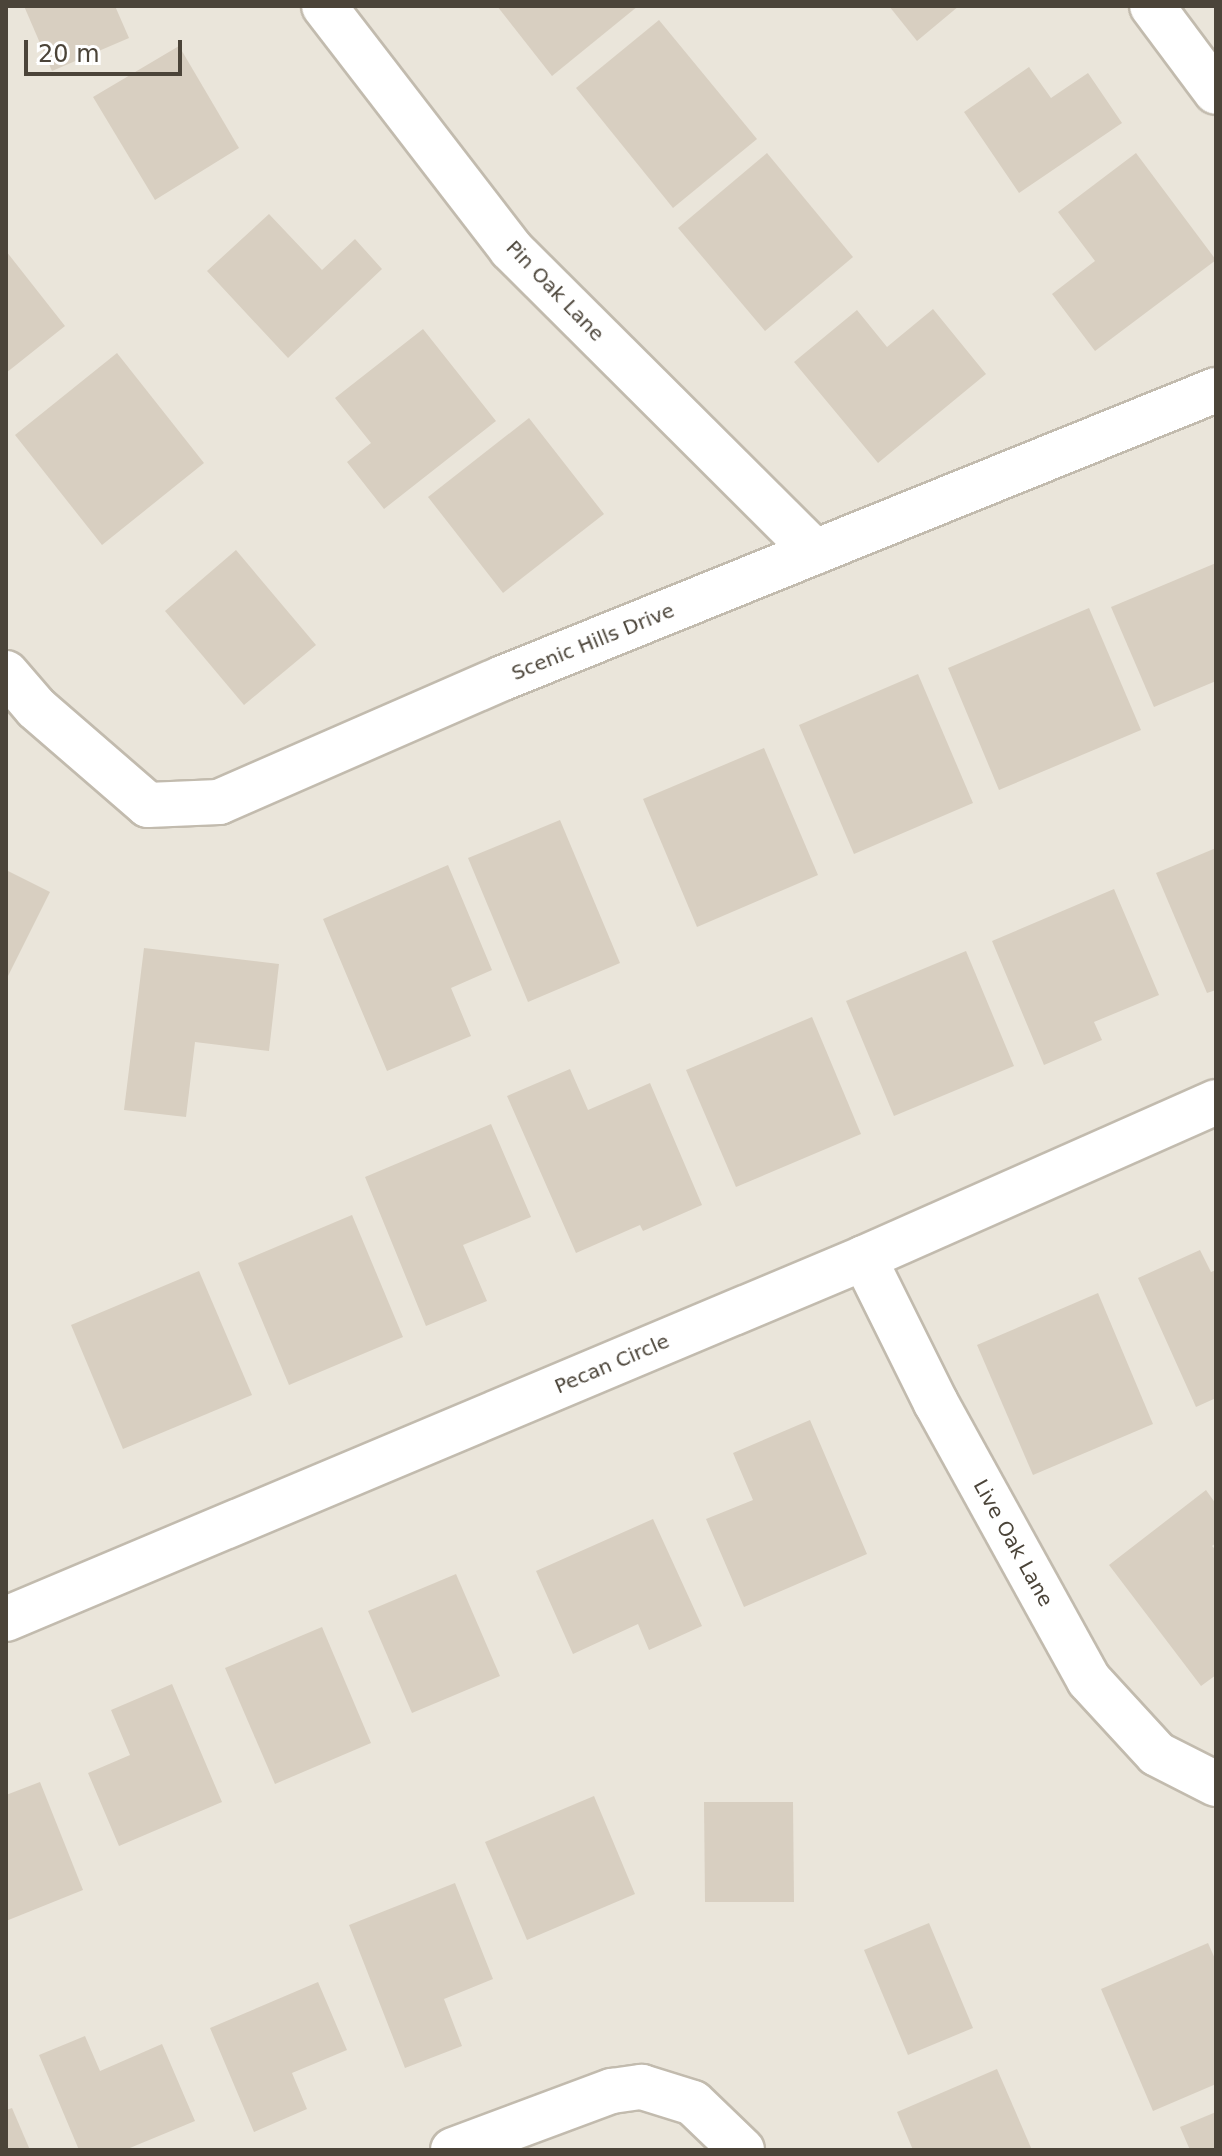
<!DOCTYPE html>
<style>
body{margin:0}
#map{position:relative;width:1222px;height:2156px;overflow:hidden;background:#f6f3ec;font-family:"DejaVu Sans",sans-serif}
div>[style]{position:absolute}
[style*='--x']{left:calc(var(--x)*1px);top:calc(var(--y)*1px);width:calc(var(--w)*1px);rotate:calc(var(--a)*1deg)}
.residential>*{inset:0;background:#eae5da}
.building>*{inset:0;background:#d8cfc1}
.roads{filter:drop-shadow(2px 0 #c2bbae) drop-shadow(-2px 0 #c2bbae) drop-shadow(0 2px #c2bbae) drop-shadow(0 -2px #c2bbae)}
.minor>*{height:44px;margin:-22px;padding:0 22px;transform-origin:22px;border-radius:22px;background:#fff}
span{translate:-50% -50%;white-space:nowrap;text-align:center;line-height:1.15;-webkit-text-stroke:7px #fff;paint-order:stroke}
.street-label{font-size:20px;color:#4b4439}
.frame{position:absolute;inset:0;border:8px solid #4b4439;pointer-events:none}
.scale{position:absolute;left:24px;top:40px;width:158px;height:36px;box-sizing:border-box;border:4px solid #4b4439;border-top:0;padding-left:10px;font-size:24px;line-height:28px;white-space:nowrap;color:#4b4439;-webkit-text-stroke:6px #fff;paint-order:stroke}
</style>
<div id="map">
<div class="residential">
<i style="clip-path:polygon(6px 6px,1216px 6px,1216px 2150px,6px 2150px)"></i>
</div>
<div class="building">
<i style="clip-path:polygon(24px 6px,115px 6px,129px 38px,52px 71px)"></i>
<i style="clip-path:polygon(497px 6px,638px 6px,552px 76px)"></i>
<i style="clip-path:polygon(889px 6px,959px 6px,917px 41px)"></i>
<i style="clip-path:polygon(659px 20px,757px 139px,673px 208px,576px 88px)"></i>
<i style="clip-path:polygon(179px 46px,239px 148px,155px 200px,93px 97px)"></i>
<i style="clip-path:polygon(1029px 67px,1051px 98px,1088px 73px,1122px 123px,1019px 193px,964px 112px)"></i>
<i style="clip-path:polygon(767px 153px,853px 257px,765px 331px,678px 228px)"></i>
<i style="clip-path:polygon(1136px 153px,1216px 260px,1095px 351px,1052px 294px,1095px 261px,1058px 212px)"></i>
<i style="clip-path:polygon(269px 214px,322px 270px,355px 239px,382px 269px,288px 358px,207px 271px)"></i>
<i style="clip-path:polygon(6px 251px,65px 326px,6px 373px)"></i>
<i style="clip-path:polygon(933px 309px,986px 374px,878px 463px,794px 362px,857px 310px,887px 347px)"></i>
<i style="clip-path:polygon(423px 329px,496px 421px,384px 509px,347px 462px,371px 443px,335px 398px)"></i>
<i style="clip-path:polygon(117px 353px,204px 463px,102px 545px,15px 435px)"></i>
<i style="clip-path:polygon(529px 418px,604px 514px,503px 593px,428px 497px)"></i>
<i style="clip-path:polygon(236px 550px,316px 645px,244px 705px,165px 611px)"></i>
<i style="clip-path:polygon(1216px 563px,1216px 681px,1154px 707px,1111px 607px)"></i>
<i style="clip-path:polygon(1089px 608px,1141px 730px,999px 790px,948px 668px)"></i>
<i style="clip-path:polygon(918px 674px,973px 803px,854px 854px,799px 725px)"></i>
<i style="clip-path:polygon(764px 748px,818px 875px,697px 927px,643px 799px)"></i>
<i style="clip-path:polygon(560px 820px,620px 963px,528px 1002px,468px 858px)"></i>
<i style="clip-path:polygon(1216px 848px,1216px 990px,1207px 993px,1156px 873px)"></i>
<i style="clip-path:polygon(448px 865px,492px 970px,451px 988px,471px 1036px,387px 1071px,323px 919px)"></i>
<i style="clip-path:polygon(6px 870px,50px 892px,6px 980px)"></i>
<i style="clip-path:polygon(1114px 889px,1159px 995px,1094px 1022px,1102px 1040px,1044px 1065px,992px 941px)"></i>
<i style="clip-path:polygon(144px 948px,279px 964px,269px 1051px,195px 1042px,186px 1117px,124px 1110px)"></i>
<i style="clip-path:polygon(966px 951px,1014px 1066px,894px 1116px,846px 1001px)"></i>
<i style="clip-path:polygon(812px 1017px,861px 1134px,736px 1187px,686px 1070px)"></i>
<i style="clip-path:polygon(570px 1069px,588px 1110px,650px 1083px,702px 1205px,643px 1231px,640px 1225px,576px 1253px,507px 1096px)"></i>
<i style="clip-path:polygon(491px 1124px,531px 1217px,463px 1245px,487px 1301px,426px 1326px,365px 1177px)"></i>
<i style="clip-path:polygon(352px 1215px,403px 1337px,289px 1385px,238px 1263px)"></i>
<i style="clip-path:polygon(1200px 1250px,1211px 1272px,1216px 1270px,1216px 1398px,1196px 1407px,1138px 1278px)"></i>
<i style="clip-path:polygon(199px 1271px,252px 1395px,123px 1449px,71px 1325px)"></i>
<i style="clip-path:polygon(1098px 1293px,1153px 1424px,1033px 1475px,977px 1345px)"></i>
<i style="clip-path:polygon(810px 1420px,867px 1554px,744px 1607px,706px 1519px,753px 1500px,733px 1453px)"></i>
<i style="clip-path:polygon(1206px 1490px,1216px 1504px,1216px 1543px,1212px 1546px,1216px 1550px,1216px 1675px,1201px 1686px,1109px 1565px)"></i>
<i style="clip-path:polygon(653px 1519px,702px 1626px,649px 1650px,638px 1624px,573px 1654px,536px 1571px)"></i>
<i style="clip-path:polygon(456px 1574px,500px 1676px,412px 1713px,368px 1611px)"></i>
<i style="clip-path:polygon(322px 1627px,371px 1743px,275px 1784px,225px 1668px)"></i>
<i style="clip-path:polygon(172px 1684px,222px 1802px,119px 1846px,88px 1773px,130px 1755px,111px 1710px)"></i>
<i style="clip-path:polygon(40px 1782px,83px 1890px,6px 1921px,6px 1795px)"></i>
<i style="clip-path:polygon(594px 1796px,635px 1894px,527px 1940px,485px 1842px)"></i>
<i style="clip-path:polygon(704px 1802px,793px 1802px,794px 1902px,705px 1902px)"></i>
<i style="clip-path:polygon(455px 1883px,493px 1979px,444px 1999px,462px 2046px,405px 2068px,349px 1925px)"></i>
<i style="clip-path:polygon(929px 1923px,973px 2028px,908px 2055px,864px 1950px)"></i>
<i style="clip-path:polygon(1208px 1943px,1216px 1961px,1216px 2084px,1153px 2111px,1101px 1989px)"></i>
<i style="clip-path:polygon(318px 1982px,347px 2050px,292px 2073px,307px 2109px,254px 2132px,210px 2028px)"></i>
<i style="clip-path:polygon(85px 2036px,100px 2071px,162px 2044px,195px 2121px,125px 2150px,79px 2150px,39px 2055px)"></i>
<i style="clip-path:polygon(997px 2069px,1032px 2150px,913px 2150px,897px 2112px)"></i>
<i style="clip-path:polygon(12px 2108px,30px 2150px,6px 2150px,6px 2110px)"></i>
<i style="clip-path:polygon(1216px 2112px,1216px 2150px,1190px 2150px,1180px 2127px)"></i>
</div>
<div class="roads">
<div class="minor">
<i style="--x:324;--y:6;--w:307;--a:52.4"></i>
<i style="--x:511;--y:249;--w:429;--a:44.9"></i>
<i style="--x:1152;--y:6;--w:107;--a:53.3"></i>
<i style="--x:6;--y:673;--w:46;--a:49.4"></i>
<i style="--x:36;--y:708;--w:148;--a:40.9"></i>
<i style="--x:148;--y:805;--w:71;--a:-2.4"></i>
<i style="--x:219;--y:802;--w:310;--a:-23.6"></i>
<i style="--x:503;--y:678;--w:769;--a:-22"></i>
<i style="--x:864;--y:1258;--w:162;--a:63.6"></i>
<i style="--x:936;--y:1403;--w:316;--a:61.1"></i>
<i style="--x:1089;--y:1680;--w:100;--a:47.4"></i>
<i style="--x:1157;--y:1754;--w:66;--a:27"></i>
<i style="--x:6;--y:1619;--w:931;--a:-22.82"></i>
<i style="--x:864;--y:1258;--w:385;--a:-23.9"></i>
<i style="--x:453;--y:2150;--w:170;--a:-20.4"></i>
<i style="--x:612;--y:2091;--w:30;--a:-8"></i>
<i style="--x:642;--y:2087;--w:53;--a:17.4"></i>
<i style="--x:693;--y:2103;--w:68;--a:43.8"></i>
</div>
</div>
<div class="street-label">
<span style="left:555px;top:291px;rotate:46deg">Pin Oak Lane</span>
<span style="left:593px;top:642px;rotate:-22deg">Scenic Hills Drive</span>
<span style="left:612px;top:1364px;rotate:-23deg">Pecan Circle</span>
<span style="left:1013px;top:1543px;rotate:61deg">Live Oak Lane</span>
</div>
<div class="frame"></div>
<div class="scale">20 m</div>
</div>
